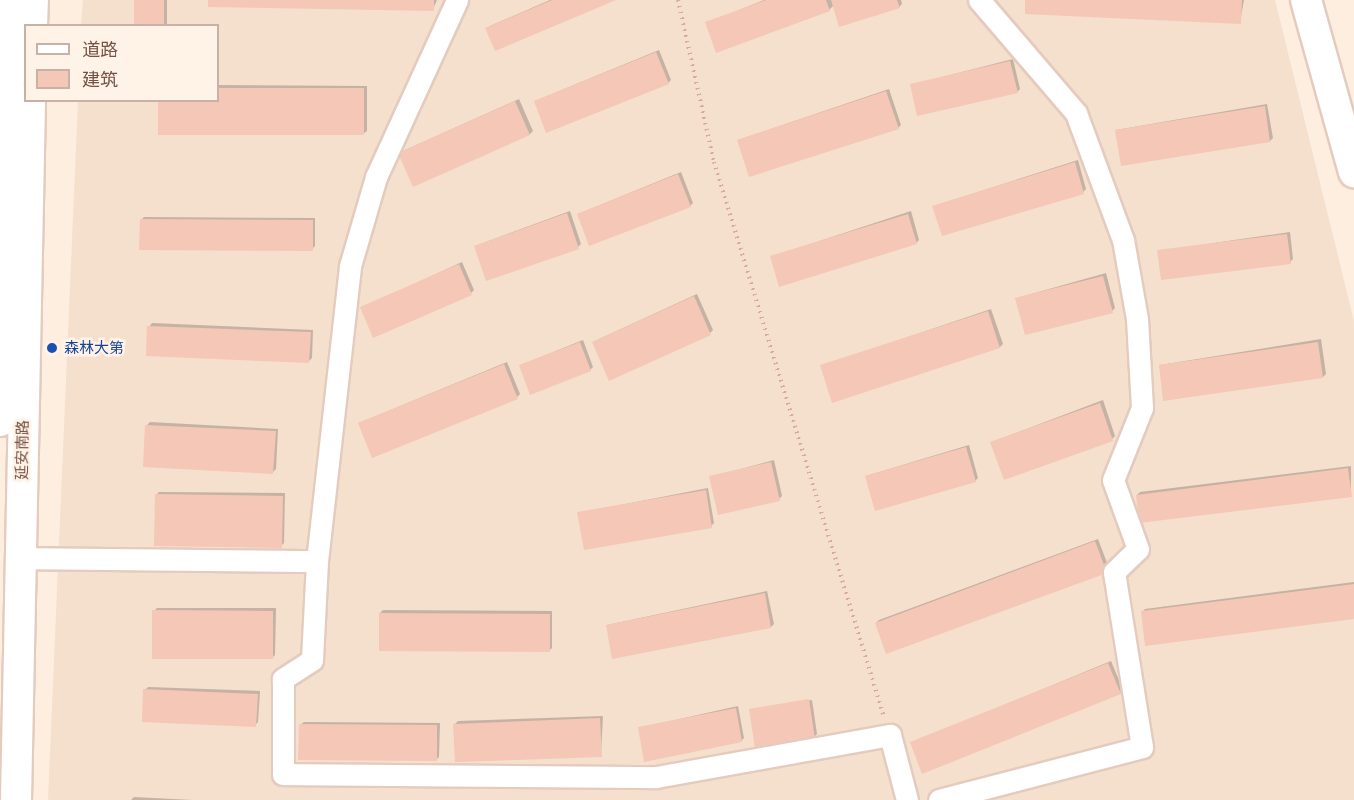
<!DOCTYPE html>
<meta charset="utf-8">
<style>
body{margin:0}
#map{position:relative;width:1354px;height:800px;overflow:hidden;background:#fdeedf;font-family:Poppins,"Noto Sans SC",sans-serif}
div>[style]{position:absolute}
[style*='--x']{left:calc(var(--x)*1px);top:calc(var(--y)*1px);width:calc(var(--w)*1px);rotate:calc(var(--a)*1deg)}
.residential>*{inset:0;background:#f5dfcd}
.shadow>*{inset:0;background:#0003}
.building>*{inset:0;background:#f4c7b6}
.path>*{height:4px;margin-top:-2px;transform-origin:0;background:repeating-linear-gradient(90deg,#d9aa99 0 1.5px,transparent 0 6px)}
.roads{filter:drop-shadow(2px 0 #e4cbbe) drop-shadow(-2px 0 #e4cbbe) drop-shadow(0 2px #e4cbbe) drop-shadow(0 -2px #e4cbbe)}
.street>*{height:21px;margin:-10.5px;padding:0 10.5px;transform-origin:10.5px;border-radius:10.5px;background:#fff}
.secondary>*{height:30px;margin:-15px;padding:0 15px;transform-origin:15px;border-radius:15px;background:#fff}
.dots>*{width:16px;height:16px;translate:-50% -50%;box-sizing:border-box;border:3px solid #fff3e7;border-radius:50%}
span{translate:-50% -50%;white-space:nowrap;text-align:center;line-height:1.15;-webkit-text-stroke:5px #fff3e7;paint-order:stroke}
.transit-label{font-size:15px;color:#164399}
.left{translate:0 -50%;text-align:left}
.street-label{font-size:15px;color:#755146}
.legend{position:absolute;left:24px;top:24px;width:195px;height:78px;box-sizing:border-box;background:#fff3e7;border:2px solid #c8b2a7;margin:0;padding:8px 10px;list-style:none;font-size:18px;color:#755146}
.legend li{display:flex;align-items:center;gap:12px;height:30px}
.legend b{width:30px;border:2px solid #c8b2a7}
</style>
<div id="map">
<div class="residential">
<i style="clip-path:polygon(83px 0,1275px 0,1354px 321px,1354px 800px,48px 800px,78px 101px,218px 100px,218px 26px,81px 25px)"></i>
</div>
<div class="shadow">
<i style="clip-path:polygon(135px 0,167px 0,167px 26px,135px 26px)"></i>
<i style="clip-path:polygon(210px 0,437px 0,433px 9px)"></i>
<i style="clip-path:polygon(550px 0,612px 0,487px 29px,490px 26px)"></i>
<i style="clip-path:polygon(764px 0,901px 0,902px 4px,899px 7px,834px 5px,829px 10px,707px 23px)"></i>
<i style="clip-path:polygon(1027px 0,1244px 0,1240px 22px)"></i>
<i style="clip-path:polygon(659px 50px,671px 80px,668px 83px,535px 101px)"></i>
<i style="clip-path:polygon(1013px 59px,1020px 89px,1017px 92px,911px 85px)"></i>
<i style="clip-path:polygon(218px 85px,367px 86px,367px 131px,363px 134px,218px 100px)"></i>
<i style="clip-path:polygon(889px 89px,901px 125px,898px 128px,738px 140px)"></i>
<i style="clip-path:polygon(519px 99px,533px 131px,530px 134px,413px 185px,400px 154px,403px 151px)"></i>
<i style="clip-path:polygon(1267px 104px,1273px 138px,1270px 141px,1116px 130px)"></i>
<i style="clip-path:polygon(1078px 160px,1086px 189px,1083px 192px,934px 206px)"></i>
<i style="clip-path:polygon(681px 172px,693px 203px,690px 206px,578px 214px)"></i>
<i style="clip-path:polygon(570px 211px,581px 244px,578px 247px,475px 246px)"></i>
<i style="clip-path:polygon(911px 211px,919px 240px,916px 243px,771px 257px)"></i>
<i style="clip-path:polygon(144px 217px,315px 218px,315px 246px,312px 249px,141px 220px)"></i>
<i style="clip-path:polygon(1290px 232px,1293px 259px,1290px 262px,1159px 251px)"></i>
<i style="clip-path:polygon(462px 262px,474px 290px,471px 293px,362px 308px)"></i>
<i style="clip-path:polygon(1106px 273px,1115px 308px,1112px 311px,1017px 298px)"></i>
<i style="clip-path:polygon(697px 294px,713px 330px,710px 333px,610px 379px,594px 343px,597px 340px)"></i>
<i style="clip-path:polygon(991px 309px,1003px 344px,1000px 347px,822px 366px)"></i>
<i style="clip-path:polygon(152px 323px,313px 330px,312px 358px,309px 361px,149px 327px)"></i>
<i style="clip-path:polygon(1321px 339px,1326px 374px,1323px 377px,1160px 365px)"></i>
<i style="clip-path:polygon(583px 340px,593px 367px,590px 370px,521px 365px)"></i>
<i style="clip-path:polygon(507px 362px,520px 394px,517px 397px,359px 423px)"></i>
<i style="clip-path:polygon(1103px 400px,1115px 436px,1112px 439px,992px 442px)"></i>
<i style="clip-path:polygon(150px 422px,278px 429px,276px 469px,273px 472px,147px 425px)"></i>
<i style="clip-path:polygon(969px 445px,978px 478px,975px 481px,866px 476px)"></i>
<i style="clip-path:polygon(774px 460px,782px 496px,779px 499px,711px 477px)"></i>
<i style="clip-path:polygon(1351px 466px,1351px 495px,1137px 495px,1140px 492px)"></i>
<i style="clip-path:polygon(708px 488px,714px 523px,711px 526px,579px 513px)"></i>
<i style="clip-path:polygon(159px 492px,285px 493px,284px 543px,281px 546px,156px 495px)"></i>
<i style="clip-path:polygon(1098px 539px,1109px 568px,876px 623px,879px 620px)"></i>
<i style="clip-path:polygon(1354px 582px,1354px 618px,1142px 612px,1145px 609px)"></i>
<i style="clip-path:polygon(767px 591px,774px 624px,771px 627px,607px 625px)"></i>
<i style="clip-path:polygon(157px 608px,276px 608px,275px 655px,272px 658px,154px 611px)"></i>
<i style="clip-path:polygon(383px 610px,552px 611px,552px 648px,549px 651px,380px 613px)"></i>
<i style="clip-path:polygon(1111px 661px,1123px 690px,1120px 693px,912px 743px)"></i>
<i style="clip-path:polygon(148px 687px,260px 691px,258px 722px,255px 725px,145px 690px)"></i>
<i style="clip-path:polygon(812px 700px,817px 734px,814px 737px,751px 709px)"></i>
<i style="clip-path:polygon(738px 706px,744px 738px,741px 741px,639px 728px)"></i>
<i style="clip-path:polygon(603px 716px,601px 755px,455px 724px,458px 721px)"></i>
<i style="clip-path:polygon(304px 722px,440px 723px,439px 757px,436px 760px,300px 725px)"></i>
<i style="clip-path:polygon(134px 797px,193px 800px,131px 800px)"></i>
</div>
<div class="building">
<i style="clip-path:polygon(134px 0,164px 0,164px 26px,134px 26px)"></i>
<i style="clip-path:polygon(208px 0,434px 0,434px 11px,208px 7px)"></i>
<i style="clip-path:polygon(552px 0,616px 0,495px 51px,485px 28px)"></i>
<i style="clip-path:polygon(766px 0,826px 0,830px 11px,716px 53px,705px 22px)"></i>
<i style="clip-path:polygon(831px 0,897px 0,900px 8px,839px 27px)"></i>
<i style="clip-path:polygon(1025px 0,1242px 0,1241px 24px,1025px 14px)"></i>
<i style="clip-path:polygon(656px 52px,669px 84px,546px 133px,534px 101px)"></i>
<i style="clip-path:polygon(1010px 61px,1018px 93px,917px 116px,910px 84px)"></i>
<i style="clip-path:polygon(218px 88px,364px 88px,364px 135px,158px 135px,158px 100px,218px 100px)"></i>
<i style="clip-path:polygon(886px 91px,899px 129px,749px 177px,737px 140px)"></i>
<i style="clip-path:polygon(515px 101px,530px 135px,413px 187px,398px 153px)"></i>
<i style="clip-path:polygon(1265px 106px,1270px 142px,1121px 166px,1115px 130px)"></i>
<i style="clip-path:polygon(1075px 162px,1084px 194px,942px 236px,932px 206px)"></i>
<i style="clip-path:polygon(678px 174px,691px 207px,589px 246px,577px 214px)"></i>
<i style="clip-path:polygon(567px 213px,579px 249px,486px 281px,474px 246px)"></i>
<i style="clip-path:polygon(908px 214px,917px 244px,779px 287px,770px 256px)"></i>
<i style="clip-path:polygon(140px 219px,313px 220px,313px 251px,139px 250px)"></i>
<i style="clip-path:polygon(1287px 234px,1291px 264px,1161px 280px,1157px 250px)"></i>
<i style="clip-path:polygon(459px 264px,472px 295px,373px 338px,360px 307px)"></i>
<i style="clip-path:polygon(1103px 276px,1113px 313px,1025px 335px,1015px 298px)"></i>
<i style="clip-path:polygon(694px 296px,711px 335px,609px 381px,592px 342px)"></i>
<i style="clip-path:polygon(988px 311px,1000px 348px,832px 403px,820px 365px)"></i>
<i style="clip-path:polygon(147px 326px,311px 332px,309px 363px,146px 356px)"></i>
<i style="clip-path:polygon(580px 342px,591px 371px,530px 395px,519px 365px)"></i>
<i style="clip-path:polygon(1318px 342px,1323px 378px,1163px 401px,1159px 365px)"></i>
<i style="clip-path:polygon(504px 364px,518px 399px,372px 458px,358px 423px)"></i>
<i style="clip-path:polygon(1100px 403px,1113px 441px,1004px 480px,990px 442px)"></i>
<i style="clip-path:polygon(145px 425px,276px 431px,273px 474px,143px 467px)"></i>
<i style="clip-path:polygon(966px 447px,976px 482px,875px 511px,865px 476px)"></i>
<i style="clip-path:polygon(771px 462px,780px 501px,718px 515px,709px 476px)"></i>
<i style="clip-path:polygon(1348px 468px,1352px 497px,1139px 523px,1136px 495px)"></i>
<i style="clip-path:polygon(706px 490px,712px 528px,584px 550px,577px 512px)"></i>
<i style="clip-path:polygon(155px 494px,283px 496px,282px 548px,154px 546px)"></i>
<i style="clip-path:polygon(1095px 541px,1107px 573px,886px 654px,875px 623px)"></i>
<i style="clip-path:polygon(1354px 584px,1354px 619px,1145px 646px,1141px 611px)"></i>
<i style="clip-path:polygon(765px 593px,771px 628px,612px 659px,606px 625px)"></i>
<i style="clip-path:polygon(152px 610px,273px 611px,273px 659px,152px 659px)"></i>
<i style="clip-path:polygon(379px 613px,550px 614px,550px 652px,379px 651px)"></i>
<i style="clip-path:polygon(1108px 663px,1121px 694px,922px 774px,910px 742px)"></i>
<i style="clip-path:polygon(143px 689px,258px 694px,256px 727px,142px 722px)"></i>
<i style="clip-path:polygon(809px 699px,815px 739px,755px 748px,749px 709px)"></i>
<i style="clip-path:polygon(736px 708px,742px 742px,644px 762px,638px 727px)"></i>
<i style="clip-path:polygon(600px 718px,602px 757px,455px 762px,453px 724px)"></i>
<i style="clip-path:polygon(299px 724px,437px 725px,437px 761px,298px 760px)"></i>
</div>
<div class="path">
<i style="--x:678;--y:0;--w:166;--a:77.5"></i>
<i style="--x:714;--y:162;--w:580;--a:72.97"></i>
</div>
<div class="roads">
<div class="street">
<i style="--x:20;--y:558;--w:297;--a:0.6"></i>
<i style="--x:317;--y:561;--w:297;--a:-83.6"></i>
<i style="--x:350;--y:266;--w:93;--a:-73.7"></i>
<i style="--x:376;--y:177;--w:195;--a:-65.4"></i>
<i style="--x:317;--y:561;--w:99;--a:92.9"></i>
<i style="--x:312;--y:660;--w:35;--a:147"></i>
<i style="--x:283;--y:679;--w:95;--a:90"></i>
<i style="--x:283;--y:774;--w:373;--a:0.5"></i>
<i style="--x:656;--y:777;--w:238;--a:-10.2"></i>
<i style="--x:890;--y:735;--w:67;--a:75.3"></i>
<i style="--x:939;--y:800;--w:210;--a:-14.6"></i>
<i style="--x:1142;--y:747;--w:177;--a:-99.1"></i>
<i style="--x:1114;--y:572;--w:33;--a:-44"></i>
<i style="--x:1138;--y:549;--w:73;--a:-109.9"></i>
<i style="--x:1113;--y:480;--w:78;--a:-68.1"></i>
<i style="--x:1142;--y:408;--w:89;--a:-93.2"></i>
<i style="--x:1137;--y:319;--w:80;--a:-100"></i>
<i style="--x:1123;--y:240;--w:135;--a:-110.3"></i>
<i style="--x:1076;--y:113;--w:149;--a:-130.6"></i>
</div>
<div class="secondary">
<i style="--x:1306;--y:0;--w:179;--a:74.4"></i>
<i style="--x:32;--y:26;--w:26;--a:-88"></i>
<i style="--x:0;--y:421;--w:421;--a:-88.5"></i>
<i style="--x:16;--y:800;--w:700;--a:-88.85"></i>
</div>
</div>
<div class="dots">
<i style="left:52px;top:348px;background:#1a4fb4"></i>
</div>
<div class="transit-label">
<span class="left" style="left:64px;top:348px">森林大第</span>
</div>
<div class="street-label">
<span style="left:22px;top:450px;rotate:-89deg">延安南路</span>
</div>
<ul class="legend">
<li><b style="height:8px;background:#fff"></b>道路</li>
<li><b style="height:16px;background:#f4c7b6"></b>建筑</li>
</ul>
</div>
